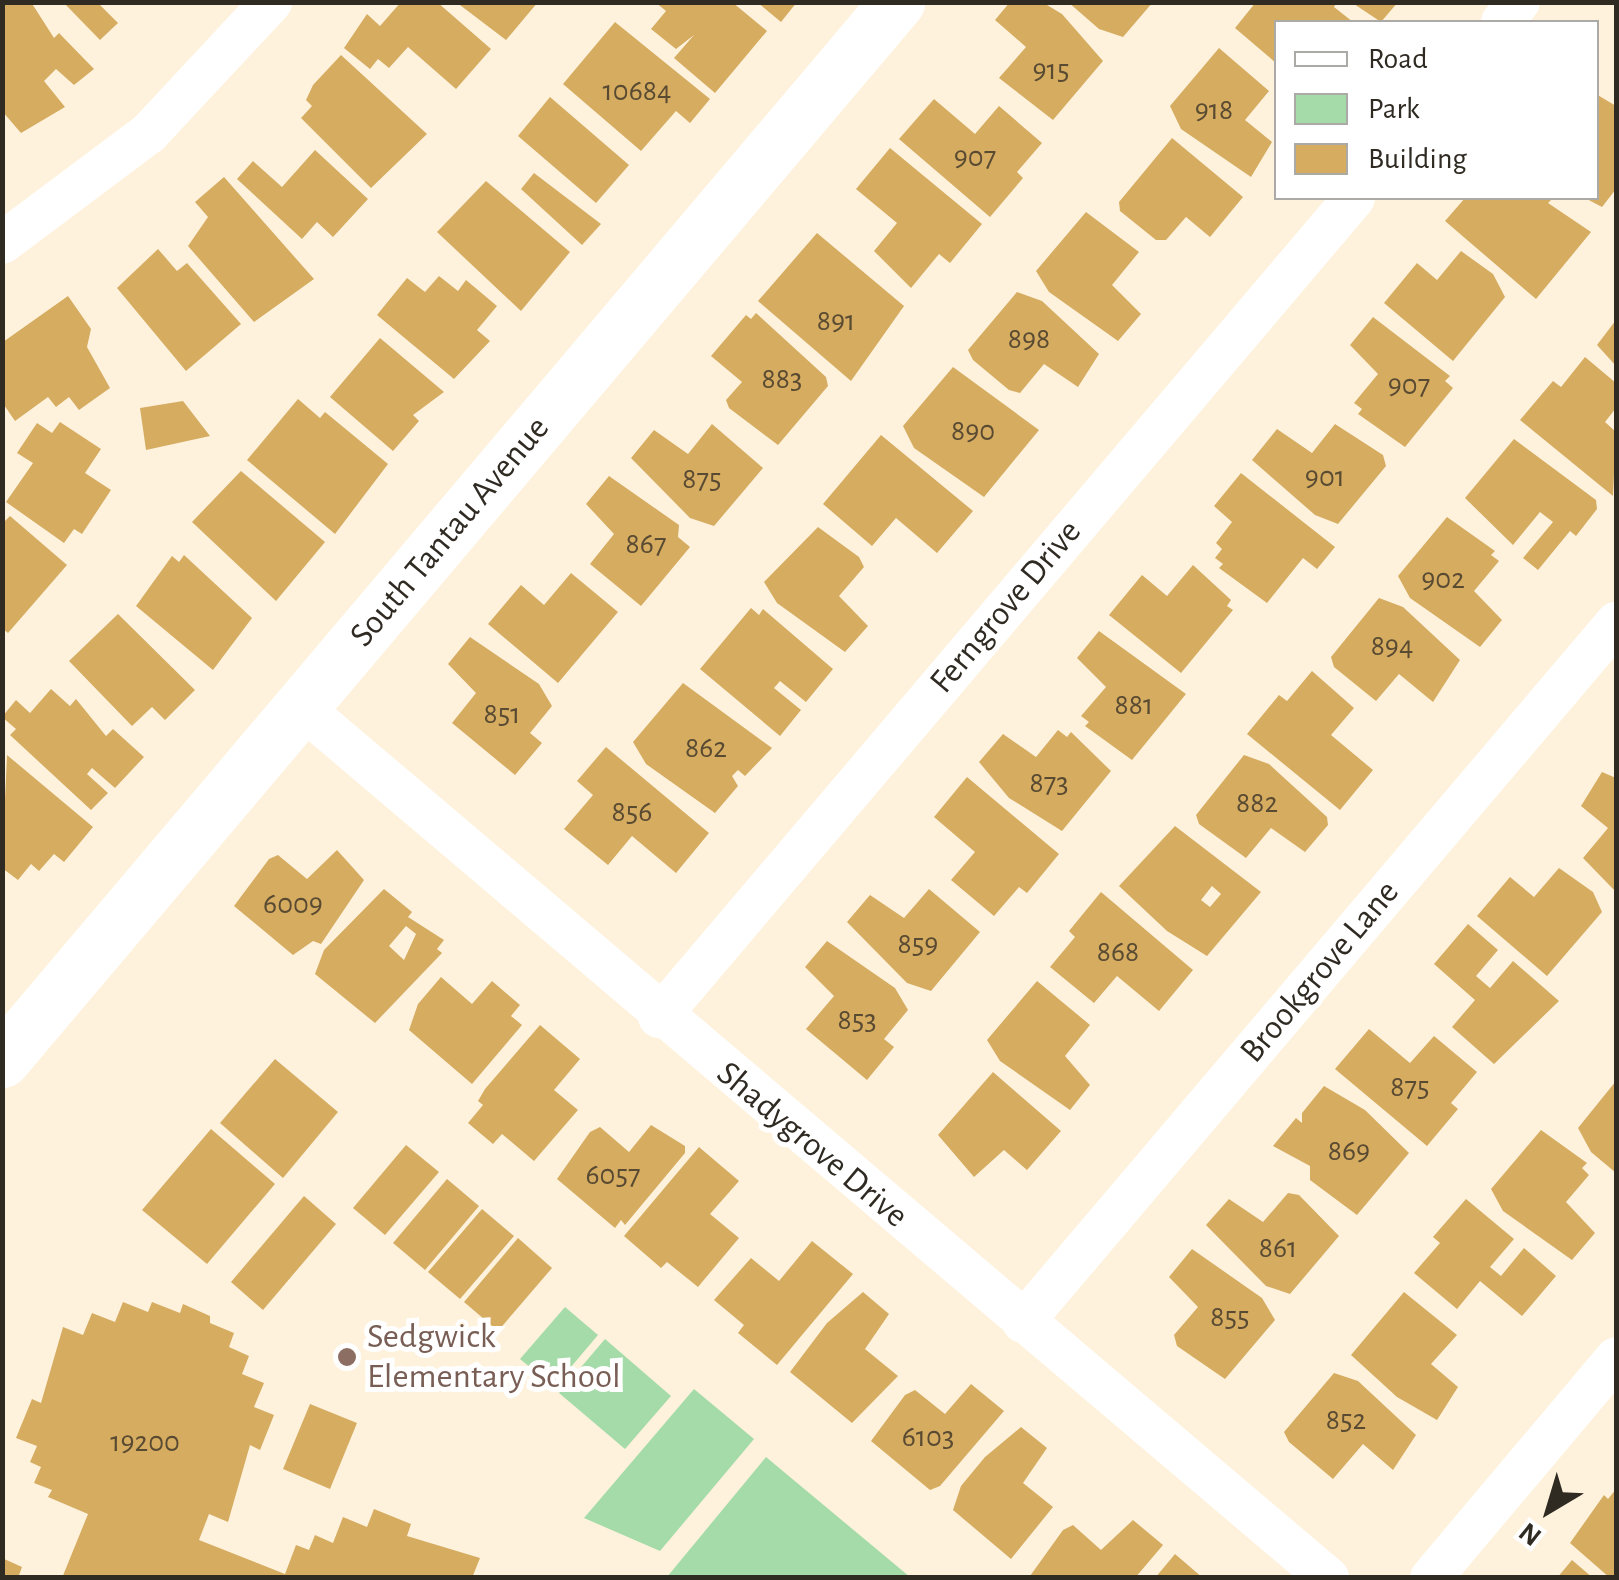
<!DOCTYPE html>
<style>
body{margin:0}
#map{position:relative;width:1619px;height:1580px;overflow:hidden;background:#fef2dd;font-family:"Alegreya Sans",sans-serif}
div>[style]{position:absolute}
[style*='--x']{left:calc(var(--x)*1px);top:calc(var(--y)*1px);width:calc(var(--w)*1px);rotate:calc(var(--a)*1deg)}
.green>*{inset:0;background:#a4dba8}
.building>*{inset:0;background:#d6ac61}
.street>*{height:42px;margin:-21px;padding:0 21px;transform-origin:21px;border-radius:21px;background:#fff}
.secondary>*{height:55px;margin:-27.5px;padding:0 27.5px;transform-origin:27.5px;border-radius:27.5px;background:#fff}
.dots>*{width:28px;height:28px;translate:-50% -50%;box-sizing:border-box;border:5px solid #fff;border-radius:50%}
span{translate:-50% -50%;white-space:nowrap;text-align:center;line-height:1.15;-webkit-text-stroke:10px #fff;paint-order:stroke}
.number-label{font-size:30px;color:#594a32}
.number-label span{-webkit-text-stroke-width:0}
.street-label{font-size:35px;color:#2f2a22}
.education-label{font-size:35px;color:#785e54}
.left{translate:0 -50%;text-align:left}
.frame{position:absolute;inset:0;border:5px solid #2f2a22;pointer-events:none}
.legend{position:absolute;left:1274px;top:20px;width:325px;height:180px;box-sizing:border-box;background:#fff;border:2px solid #acaaa7;margin:0;padding:12px 18px;list-style:none;font-size:30px;color:#2f2a22}
.legend li{display:flex;align-items:center;gap:20px;height:50px}
.legend b{width:50px;border:2px solid #acaaa7}
.north{position:absolute;left:1499px;top:1460px;width:100px;height:100px;-webkit-text-stroke:8px #fff;paint-order:stroke;rotate:218deg;font-size:28px;font-weight:700;line-height:40px;text-align:center;color:#2f2a22}
.north::after{content:'';display:block;margin:auto;width:35px;height:45px;background:#2f2a22;clip-path:polygon(50% 0,100% 100%,50% 72%,0 100%)}
</style>
<div id="map">
<div class="green">
<i style="clip-path:polygon(565px 1307px,598px 1335px,554px 1387px,520px 1359px)"></i>
<i style="clip-path:polygon(605px 1339px,671px 1396px,625px 1449px,559px 1393px)"></i>
<i style="clip-path:polygon(694px 1389px,754px 1439px,660px 1551px,584px 1518px)"></i>
<i style="clip-path:polygon(766px 1457px,910px 1577px,667px 1577px)"></i>
</div>
<div class="building">
<i style="clip-path:polygon(2px 2px,31px 2px,54px 38px,59px 33px,94px 69px,74px 85px,56px 69px,44px 81px,65px 107px,21px 133px,2px 111px)"></i>
<i style="clip-path:polygon(63px 2px,97px 2px,118px 23px,100px 40px)"></i>
<i style="clip-path:polygon(401px 2px,437px 2px,491px 49px,456px 89px,408px 47px,389px 68px,378px 59px,370px 69px,344px 48px,367px 14px,380px 26px)"></i>
<i style="clip-path:polygon(456px 2px,538px 2px,506px 40px)"></i>
<i style="clip-path:polygon(655px 2px,732px 2px,767px 31px,715px 93px,674px 58px,694px 35px,676px 49px,651px 29px,666px 11px)"></i>
<i style="clip-path:polygon(757px 2px,797px 2px,781px 22px)"></i>
<i style="clip-path:polygon(1010px 2px,1042px 2px,1062px 14px,1103px 61px,1053px 120px,999px 78px,1026px 47px,995px 20px)"></i>
<i style="clip-path:polygon(1068px 2px,1153px 2px,1123px 37px,1099px 29px)"></i>
<i style="clip-path:polygon(1256px 2px,1337px 2px,1334px 7px,1353px 22px,1276px 22px,1276px 63px,1235px 28px)"></i>
<i style="clip-path:polygon(1351px 2px,1398px 2px,1381px 22px)"></i>
<i style="clip-path:polygon(615px 22px,710px 99px,690px 123px,676px 111px,641px 151px,563px 84px)"></i>
<i style="clip-path:polygon(1219px 48px,1269px 91px,1245px 120px,1272px 142px,1251px 177px,1181px 129px,1170px 106px)"></i>
<i style="clip-path:polygon(341px 55px,427px 134px,371px 188px,301px 118px,312px 106px,306px 100px,313px 85px)"></i>
<i style="clip-path:polygon(1596px 94px,1616px 106px,1616px 189px,1602px 207px,1585px 198px,1596px 198px)"></i>
<i style="clip-path:polygon(550px 97px,629px 165px,596px 203px,518px 136px)"></i>
<i style="clip-path:polygon(934px 99px,975px 134px,999px 106px,1042px 143px,1017px 172px,1023px 178px,990px 217px,899px 139px)"></i>
<i style="clip-path:polygon(1172px 138px,1243px 197px,1210px 237px,1186px 217px,1166px 240px,1156px 240px,1120px 211px,1119px 202px)"></i>
<i style="clip-path:polygon(890px 148px,982px 224px,950px 263px,939px 254px,911px 288px,874px 251px,897px 223px,856px 189px)"></i>
<i style="clip-path:polygon(315px 150px,368px 199px,333px 237px,317px 222px,302px 239px,237px 179px,253px 161px,282px 187px)"></i>
<i style="clip-path:polygon(534px 173px,601px 224px,582px 245px,521px 189px)"></i>
<i style="clip-path:polygon(224px 177px,314px 279px,254px 322px,188px 246px,208px 217px,195px 202px)"></i>
<i style="clip-path:polygon(486px 181px,570px 252px,521px 311px,437px 232px)"></i>
<i style="clip-path:polygon(1465px 198px,1553px 198px,1548px 203px,1591px 232px,1536px 299px,1445px 221px)"></i>
<i style="clip-path:polygon(1086px 212px,1139px 252px,1112px 285px,1141px 314px,1118px 341px,1049px 292px,1036px 271px)"></i>
<i style="clip-path:polygon(817px 233px,904px 306px,851px 381px,758px 301px)"></i>
<i style="clip-path:polygon(158px 249px,177px 271px,187px 263px,241px 324px,186px 371px,117px 288px)"></i>
<i style="clip-path:polygon(1461px 251px,1493px 274px,1505px 297px,1453px 361px,1384px 303px,1417px 263px,1437px 280px)"></i>
<i style="clip-path:polygon(439px 276px,458px 291px,466px 280px,497px 306px,477px 330px,490px 341px,454px 379px,377px 315px,407px 278px,425px 292px)"></i>
<i style="clip-path:polygon(1017px 292px,1042px 301px,1099px 354px,1078px 387px,1044px 364px,1020px 393px,1009px 390px,973px 360px,968px 350px)"></i>
<i style="clip-path:polygon(68px 296px,91px 329px,87px 347px,110px 388px,79px 410px,69px 397px,56px 407px,48px 397px,15px 421px,2px 402px,3px 342px)"></i>
<i style="clip-path:polygon(756px 313px,826px 377px,828px 386px,778px 445px,729px 408px,726px 400px,742px 382px,711px 356px,746px 315px,751px 319px)"></i>
<i style="clip-path:polygon(1373px 317px,1450px 376px,1445px 381px,1453px 388px,1405px 447px,1358px 414px,1362px 409px,1354px 403px,1378px 374px,1350px 345px)"></i>
<i style="clip-path:polygon(1616px 320px,1616px 366px,1597px 345px)"></i>
<i style="clip-path:polygon(380px 338px,444px 392px,413px 415px,419px 421px,393px 451px,330px 397px)"></i>
<i style="clip-path:polygon(1585px 357px,1616px 383px,1616px 408px,1605px 422px,1616px 432px,1613px 496px,1520px 420px,1553px 381px,1561px 387px)"></i>
<i style="clip-path:polygon(953px 367px,1039px 430px,984px 497px,914px 448px,903px 426px)"></i>
<i style="clip-path:polygon(298px 399px,320px 418px,325px 412px,388px 464px,335px 534px,247px 460px)"></i>
<i style="clip-path:polygon(183px 401px,210px 436px,146px 450px,140px 408px)"></i>
<i style="clip-path:polygon(60px 422px,101px 449px,85px 473px,111px 490px,82px 534px,74px 529px,64px 543px,6px 502px,33px 463px,17px 453px,37px 423px,52px 433px)"></i>
<i style="clip-path:polygon(712px 424px,763px 468px,714px 526px,690px 518px,631px 458px,654px 430px,688px 454px)"></i>
<i style="clip-path:polygon(1335px 424px,1383px 455px,1386px 466px,1338px 524px,1315px 515px,1252px 460px,1277px 429px,1312px 453px)"></i>
<i style="clip-path:polygon(881px 435px,973px 511px,937px 553px,896px 518px,872px 546px,823px 504px)"></i>
<i style="clip-path:polygon(1514px 439px,1596px 500px,1597px 509px,1576px 536px,1570px 531px,1538px 570px,1523px 558px,1553px 522px,1540px 512px,1513px 545px,1465px 498px)"></i>
<i style="clip-path:polygon(241px 471px,325px 542px,276px 601px,192px 522px)"></i>
<i style="clip-path:polygon(1241px 473px,1335px 547px,1317px 569px,1303px 558px,1267px 603px,1219px 568px,1223px 564px,1215px 558px,1222px 549px,1216px 543px,1232px 522px,1214px 506px)"></i>
<i style="clip-path:polygon(609px 476px,679px 525px,678px 537px,690px 547px,641px 606px,590px 564px,614px 534px,586px 504px)"></i>
<i style="clip-path:polygon(10px 516px,67px 565px,8px 633px,2px 628px,2px 524px)"></i>
<i style="clip-path:polygon(1447px 517px,1495px 551px,1491px 555px,1499px 561px,1474px 591px,1502px 620px,1480px 647px,1410px 598px,1398px 576px)"></i>
<i style="clip-path:polygon(818px 527px,859px 557px,864px 567px,839px 596px,868px 626px,845px 652px,777px 603px,764px 582px)"></i>
<i style="clip-path:polygon(184px 555px,252px 618px,213px 670px,136px 606px,172px 556px,179px 562px)"></i>
<i style="clip-path:polygon(1193px 565px,1231px 600px,1227px 606px,1233px 610px,1181px 673px,1109px 615px,1142px 575px,1167px 596px)"></i>
<i style="clip-path:polygon(571px 573px,618px 612px,558px 683px,488px 624px,521px 585px,544px 605px)"></i>
<i style="clip-path:polygon(1379px 598px,1403px 607px,1460px 660px,1433px 702px,1399px 674px,1376px 701px,1334px 667px,1331px 657px)"></i>
<i style="clip-path:polygon(751px 608px,759px 615px,763px 609px,833px 669px,806px 702px,780px 681px,774px 688px,801px 710px,780px 736px,700px 669px)"></i>
<i style="clip-path:polygon(118px 614px,195px 690px,165px 720px,152px 707px,132px 726px,69px 661px)"></i>
<i style="clip-path:polygon(1099px 631px,1186px 694px,1132px 760px,1085px 726px,1089px 722px,1081px 716px,1106px 687px,1077px 658px)"></i>
<i style="clip-path:polygon(470px 637px,539px 684px,552px 706px,530px 733px,542px 743px,515px 775px,452px 723px,476px 693px,448px 664px)"></i>
<i style="clip-path:polygon(1312px 671px,1354px 708px,1331px 735px,1373px 770px,1340px 810px,1247px 734px,1279px 695px,1287px 701px)"></i>
<i style="clip-path:polygon(683px 683px,772px 748px,745px 776px,738px 770px,732px 776px,738px 786px,715px 813px,646px 764px,633px 742px)"></i>
<i style="clip-path:polygon(51px 689px,70px 706px,76px 699px,106px 736px,113px 729px,144px 757px,115px 788px,92px 768px,87px 774px,108px 793px,91px 810px,10px 735px,16px 729px,2px 717px,16px 700px,30px 713px)"></i>
<i style="clip-path:polygon(1058px 730px,1067px 737px,1071px 732px,1111px 771px,1062px 831px,1009px 798px,979px 762px,1003px 734px,1036px 757px)"></i>
<i style="clip-path:polygon(606px 747px,709px 833px,676px 873px,632px 836px,608px 865px,564px 829px,593px 795px,577px 781px)"></i>
<i style="clip-path:polygon(7px 755px,93px 827px,64px 862px,54px 854px,39px 871px,31px 864px,18px 880px,2px 868px)"></i>
<i style="clip-path:polygon(1244px 755px,1269px 764px,1327px 817px,1328px 825px,1305px 852px,1271px 828px,1246px 858px,1199px 824px,1196px 815px)"></i>
<i style="clip-path:polygon(1602px 772px,1616px 778px,1616px 892px,1583px 858px,1608px 828px,1581px 806px)"></i>
<i style="clip-path:polygon(967px 777px,1059px 854px,1027px 893px,1019px 887px,994px 916px,951px 880px,975px 852px,934px 817px)"></i>
<i style="clip-path:polygon(evenodd,1175px 826px,1261px 892px,1207px 956px,1167px 931px,1119px 886px,1175px 826px,1212px 886px,1221px 894px,1210px 907px,1201px 900px,1212px 886px)"></i>
<i style="clip-path:polygon(337px 850px,364px 880px,321px 944px,313px 941px,293px 955px,234px 906px,269px 859px,278px 855px,307px 879px)"></i>
<i style="clip-path:polygon(1559px 868px,1593px 892px,1602px 912px,1547px 976px,1477px 916px,1510px 877px,1534px 897px)"></i>
<i style="clip-path:polygon(evenodd,384px 889px,412px 912px,408px 917px,444px 940px,437px 949px,442px 953px,375px 1023px,315px 974px,324px 950px,384px 889px,406px 926px,416px 934px,404px 960px,389px 946px,406px 926px)"></i>
<i style="clip-path:polygon(929px 889px,980px 932px,931px 991px,907px 983px,847px 922px,870px 895px,904px 918px)"></i>
<i style="clip-path:polygon(1101px 892px,1193px 970px,1159px 1011px,1117px 976px,1094px 1003px,1050px 967px,1075px 937px,1069px 931px)"></i>
<i style="clip-path:polygon(1468px 924px,1498px 950px,1476px 976px,1490px 988px,1513px 961px,1559px 1001px,1494px 1064px,1452px 1027px,1475px 1000px,1434px 964px)"></i>
<i style="clip-path:polygon(827px 941px,895px 988px,908px 1010px,884px 1039px,894px 1047px,867px 1080px,806px 1029px,834px 996px,805px 967px)"></i>
<i style="clip-path:polygon(441px 977px,472px 1004px,492px 981px,520px 1005px,511px 1016px,522px 1025px,472px 1084px,409px 1030px,418px 1004px)"></i>
<i style="clip-path:polygon(1037px 981px,1090px 1025px,1065px 1056px,1090px 1085px,1070px 1110px,1000px 1061px,987px 1040px)"></i>
<i style="clip-path:polygon(540px 1025px,580px 1059px,554px 1090px,578px 1110px,534px 1161px,502px 1134px,493px 1144px,468px 1123px,483px 1105px,478px 1101px,485px 1089px)"></i>
<i style="clip-path:polygon(1369px 1029px,1410px 1063px,1434px 1036px,1477px 1072px,1451px 1103px,1458px 1109px,1427px 1146px,1335px 1069px)"></i>
<i style="clip-path:polygon(275px 1059px,338px 1112px,283px 1178px,220px 1123px)"></i>
<i style="clip-path:polygon(993px 1072px,1061px 1131px,1027px 1170px,1004px 1150px,974px 1177px,938px 1135px)"></i>
<i style="clip-path:polygon(1616px 1081px,1616px 1173px,1591px 1152px,1578px 1128px)"></i>
<i style="clip-path:polygon(1324px 1086px,1365px 1110px,1409px 1153px,1357px 1215px,1310px 1180px,1310px 1166px,1273px 1146px,1296px 1118px,1302px 1123px,1302px 1113px)"></i>
<i style="clip-path:polygon(651px 1125px,685px 1146px,685px 1153px,625px 1225px,621px 1220px,615px 1228px,557px 1179px,590px 1132px,600px 1127px,629px 1152px)"></i>
<i style="clip-path:polygon(211px 1129px,275px 1184px,207px 1264px,142px 1210px)"></i>
<i style="clip-path:polygon(1541px 1130px,1587px 1163px,1582px 1168px,1589px 1175px,1566px 1202px,1595px 1233px,1572px 1260px,1503px 1211px,1491px 1189px)"></i>
<i style="clip-path:polygon(406px 1145px,439px 1172px,385px 1235px,353px 1208px)"></i>
<i style="clip-path:polygon(699px 1147px,739px 1181px,710px 1214px,739px 1238px,698px 1287px,667px 1262px,661px 1268px,624px 1236px)"></i>
<i style="clip-path:polygon(447px 1179px,479px 1206px,425px 1270px,393px 1243px)"></i>
<i style="clip-path:polygon(1288px 1193px,1299px 1195px,1339px 1236px,1290px 1294px,1266px 1286px,1206px 1225px,1229px 1199px,1263px 1222px)"></i>
<i style="clip-path:polygon(304px 1196px,336px 1224px,263px 1310px,231px 1282px)"></i>
<i style="clip-path:polygon(1466px 1199px,1514px 1239px,1490px 1267px,1501px 1276px,1524px 1248px,1556px 1276px,1522px 1316px,1480px 1281px,1457px 1309px,1414px 1273px,1440px 1243px,1433px 1237px)"></i>
<i style="clip-path:polygon(482px 1209px,514px 1236px,460px 1299px,428px 1272px)"></i>
<i style="clip-path:polygon(518px 1238px,552px 1268px,498px 1331px,464px 1302px)"></i>
<i style="clip-path:polygon(812px 1241px,853px 1274px,777px 1365px,738px 1333px,744px 1325px,714px 1300px,751px 1258px,779px 1281px)"></i>
<i style="clip-path:polygon(1192px 1249px,1262px 1298px,1275px 1320px,1225px 1379px,1177px 1346px,1174px 1335px,1198px 1307px,1169px 1277px)"></i>
<i style="clip-path:polygon(863px 1292px,889px 1314px,865px 1349px,898px 1376px,852px 1423px,790px 1372px,827px 1323px)"></i>
<i style="clip-path:polygon(1404px 1292px,1457px 1335px,1431px 1364px,1458px 1387px,1437px 1420px,1397px 1397px,1351px 1355px)"></i>
<i style="clip-path:polygon(123px 1302px,148px 1312px,152px 1302px,180px 1313px,183px 1304px,210px 1316px,210px 1323px,234px 1333px,229px 1347px,249px 1356px,242px 1374px,264px 1383px,254px 1407px,274px 1415px,260px 1450px,250px 1445px,228px 1522px,209px 1514px,199px 1540px,285px 1574px,296px 1545px,309px 1550px,315px 1535px,333px 1543px,343px 1517px,367px 1527px,374px 1509px,411px 1524px,407px 1536px,480px 1558px,472px 1578px,62px 1578px,88px 1514px,48px 1497px,52px 1490px,34px 1483px,41px 1467px,30px 1462px,37px 1446px,16px 1438px,32px 1399px,41px 1403px,63px 1327px,83px 1335px,92px 1313px,115px 1322px)"></i>
<i style="clip-path:polygon(1334px 1373px,1358px 1381px,1416px 1435px,1393px 1470px,1363px 1444px,1333px 1479px,1289px 1442px,1284px 1432px)"></i>
<i style="clip-path:polygon(971px 1384px,1004px 1411px,940px 1486px,930px 1490px,871px 1441px,905px 1395px,915px 1390px,945px 1414px)"></i>
<i style="clip-path:polygon(310px 1404px,357px 1423px,330px 1489px,283px 1469px)"></i>
<i style="clip-path:polygon(1021px 1427px,1047px 1448px,1023px 1483px,1053px 1507px,1011px 1559px,953px 1510px,961px 1486px,985px 1457px)"></i>
<i style="clip-path:polygon(1616px 1489px,1616px 1578px,1610px 1578px,1570px 1543px,1604px 1495px,1608px 1499px)"></i>
<i style="clip-path:polygon(1133px 1520px,1163px 1545px,1135px 1578px,1030px 1576px,1063px 1530px,1073px 1525px,1101px 1550px)"></i>
<i style="clip-path:polygon(1175px 1554px,1203px 1578px,1155px 1578px)"></i>
<i style="clip-path:polygon(2px 1558px,22px 1567px,18px 1578px,2px 1578px)"></i>
<i style="clip-path:polygon(1572px 1560px,1593px 1578px,1557px 1578px)"></i>
</div>
<div class="street">
<i style="--x:1502;--y:22;--w:26;--a:-50"></i>
<i style="--x:2;--y:243;--w:184;--a:-36.8"></i>
<i style="--x:149;--y:133;--w:179;--a:-47"></i>
<i style="--x:301;--y:707;--w:1347;--a:40.3"></i>
<i style="--x:659;--y:1017;--w:1074;--a:-49.68"></i>
<i style="--x:1023;--y:1322;--w:917;--a:-49.69"></i>
<i style="--x:1431;--y:1578;--w:287;--a:-49.9"></i>
</div>
<div class="secondary">
<i style="--x:2;--y:1060;--w:1386;--a:-49.77"></i>
</div>
<div class="dots">
<i style="left:347px;top:1357px;background:#8d6e63"></i>
</div>
<div class="number-label">
<span style="left:1051px;top:70px">915</span>
<span style="left:637px;top:91px">10684</span>
<span style="left:1214px;top:110px">918</span>
<span style="left:975px;top:157px">907</span>
<span style="left:836px;top:321px">891</span>
<span style="left:1029px;top:339px">898</span>
<span style="left:782px;top:379px">883</span>
<span style="left:1409px;top:385px">907</span>
<span style="left:973px;top:431px">890</span>
<span style="left:1325px;top:477px">901</span>
<span style="left:702px;top:479px">875</span>
<span style="left:646px;top:544px">867</span>
<span style="left:1443px;top:579px">902</span>
<span style="left:1392px;top:646px">894</span>
<span style="left:1134px;top:705px">881</span>
<span style="left:502px;top:714px">851</span>
<span style="left:706px;top:748px">862</span>
<span style="left:1049px;top:783px">873</span>
<span style="left:1257px;top:803px">882</span>
<span style="left:632px;top:812px">856</span>
<span style="left:293px;top:904px">6009</span>
<span style="left:918px;top:944px">859</span>
<span style="left:1118px;top:952px">868</span>
<span style="left:857px;top:1020px">853</span>
<span style="left:1410px;top:1087px">875</span>
<span style="left:1349px;top:1151px">869</span>
<span style="left:613px;top:1175px">6057</span>
<span style="left:1278px;top:1248px">861</span>
<span style="left:1230px;top:1317px">855</span>
<span style="left:1346px;top:1420px">852</span>
<span style="left:928px;top:1437px">6103</span>
<span style="left:145px;top:1442px">19200</span>
</div>
<div class="street-label">
<span style="left:450px;top:532px;rotate:-50deg">South Tantau Avenue</span>
<span style="left:1006px;top:607px;rotate:-50deg">Ferngrove Drive</span>
<span style="left:1320px;top:972px;rotate:-50deg">Brookgrove Lane</span>
<span style="left:812px;top:1145px;rotate:40deg">Shadygrove Drive</span>
</div>
<div class="education-label">
<span class="left" style="left:367px;top:1357px">Sedgwick<br>Elementary School</span>
</div>
<div class="frame"></div>
<ul class="legend">
<li><b style="height:12px;background:#fff"></b>Road</li>
<li><b style="height:28px;background:#a4dba8"></b>Park</li>
<li><b style="height:28px;background:#d6ac61"></b>Building</li>
</ul>
<div class="north">N</div>
</div>
